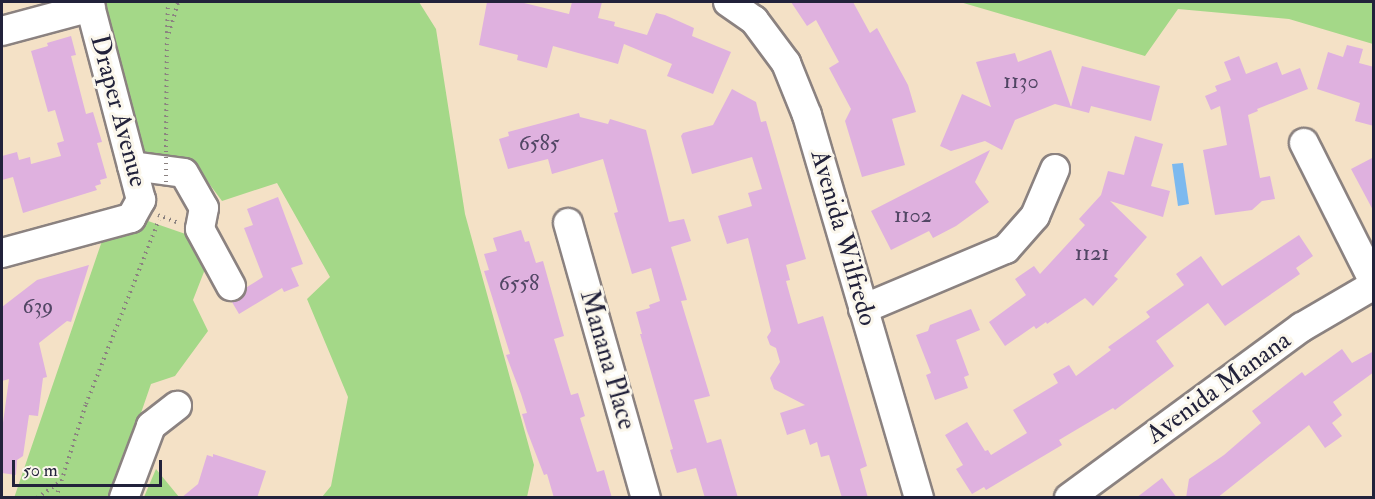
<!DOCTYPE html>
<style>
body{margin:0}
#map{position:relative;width:1375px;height:499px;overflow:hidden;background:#f4e1c6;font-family:"IM FELL Double Pica",serif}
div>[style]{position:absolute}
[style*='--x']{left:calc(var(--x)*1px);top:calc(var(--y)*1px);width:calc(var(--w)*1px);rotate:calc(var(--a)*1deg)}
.green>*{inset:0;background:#a4d888}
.water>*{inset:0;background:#7cb9ef}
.building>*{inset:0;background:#dfb1df}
.path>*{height:4px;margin-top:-2px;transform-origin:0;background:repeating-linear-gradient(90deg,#8b8280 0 1.5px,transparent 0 6px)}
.roads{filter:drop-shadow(2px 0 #8b8280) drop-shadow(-2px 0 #8b8280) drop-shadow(0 2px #8b8280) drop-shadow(0 -2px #8b8280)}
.minor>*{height:28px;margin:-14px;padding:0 14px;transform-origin:14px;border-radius:14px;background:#fff}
.path-bridge>*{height:4px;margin-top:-2px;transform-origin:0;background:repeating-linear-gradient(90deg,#8b8280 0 1.5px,transparent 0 6px)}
span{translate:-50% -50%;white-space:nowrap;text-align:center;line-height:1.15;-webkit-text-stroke:6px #fbf7ec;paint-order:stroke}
.number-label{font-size:22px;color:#514664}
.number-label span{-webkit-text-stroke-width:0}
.street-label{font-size:26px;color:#22223b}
.frame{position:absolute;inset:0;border:3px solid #22223b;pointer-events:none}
.scale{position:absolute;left:12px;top:460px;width:150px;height:27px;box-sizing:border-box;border:3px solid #22223b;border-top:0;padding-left:8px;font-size:18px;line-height:21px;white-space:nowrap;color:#22223b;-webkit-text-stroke:4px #fbf7ec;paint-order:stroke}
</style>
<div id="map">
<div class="green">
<i style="clip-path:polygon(102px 2px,419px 2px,436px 29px,465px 214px,534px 465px,527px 497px,322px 497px,331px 486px,348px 397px,307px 299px,330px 277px,277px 183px,222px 201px,193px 162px,141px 156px)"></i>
<i style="clip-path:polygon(960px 2px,1373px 2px,1373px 44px,1289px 19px,1178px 9px,1145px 56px)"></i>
<i style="clip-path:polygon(148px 221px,197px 238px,209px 259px,193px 300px,208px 331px,175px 376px,151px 384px,112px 497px,14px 498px,104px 235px)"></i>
<i style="clip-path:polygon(156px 469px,179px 497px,144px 497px)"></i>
</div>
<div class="water">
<i style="clip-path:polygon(1183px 163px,1189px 204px,1178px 206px,1172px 164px)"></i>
</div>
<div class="building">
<i style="clip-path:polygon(487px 2px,520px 2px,569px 14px,572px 2px,602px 2px,598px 18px,615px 22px,614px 26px,647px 35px,656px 13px,665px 15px,694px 28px,692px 36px,731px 52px,713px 94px,667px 76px,672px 64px,624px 44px,618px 64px,553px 46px,547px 68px,517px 60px,518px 55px,479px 45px)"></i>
<i style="clip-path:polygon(791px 2px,853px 2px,870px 33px,877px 28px,908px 85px,916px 112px,892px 119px,905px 165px,862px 177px,845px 121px,851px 109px,829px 68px,839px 62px,816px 20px,807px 26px)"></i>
<i style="clip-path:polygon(71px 36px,76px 55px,71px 56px,86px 114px,93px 112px,102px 142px,97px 143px,107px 178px,100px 180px,101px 184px,95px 186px,97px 190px,23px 213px,13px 177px,2px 180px,2px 156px,17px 152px,19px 160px,30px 157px,31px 164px,61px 156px,57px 143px,64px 141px,55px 110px,48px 112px,31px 51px,48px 46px,47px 43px)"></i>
<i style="clip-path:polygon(1347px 45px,1363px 49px,1359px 63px,1374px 67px,1374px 126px,1355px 121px,1360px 103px,1317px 89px,1328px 52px,1343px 57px)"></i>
<i style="clip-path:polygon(1051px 50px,1071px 107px,1082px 66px,1160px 86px,1151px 121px,1091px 106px,1089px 113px,1055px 104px,1015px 120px,1002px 150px,985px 141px,951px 151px,940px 146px,962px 94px,991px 107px,976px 62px,1015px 53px,1018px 62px)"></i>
<i style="clip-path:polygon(1239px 56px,1246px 74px,1277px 62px,1282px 75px,1300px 68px,1308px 89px,1257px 109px,1258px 111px,1248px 115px,1260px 178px,1270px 176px,1275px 199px,1262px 201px,1252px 210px,1215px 215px,1203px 150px,1227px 145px,1220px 106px,1211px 110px,1205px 96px,1217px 91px,1215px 86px,1231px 80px,1224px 62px)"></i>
<i style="clip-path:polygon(732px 89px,756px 102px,761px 122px,766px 121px,806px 259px,786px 265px,790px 280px,786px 281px,798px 324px,823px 316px,867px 466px,860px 469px,868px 498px,842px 498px,829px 455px,821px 457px,817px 442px,810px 445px,805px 429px,787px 435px,780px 413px,805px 405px,774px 389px,770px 378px,780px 362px,776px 348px,770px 345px,767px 337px,771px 331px,748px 238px,727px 244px,718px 216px,752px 206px,748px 193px,762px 189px,752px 157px,692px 174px,681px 136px,683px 133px,713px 125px)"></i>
<i style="clip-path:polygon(579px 113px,580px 117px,608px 124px,610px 119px,646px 130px,669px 222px,684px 219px,691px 241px,671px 247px,687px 300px,681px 301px,710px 396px,694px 400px,707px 443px,721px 439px,738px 498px,705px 498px,696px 468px,677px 473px,670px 450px,673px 449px,640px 334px,642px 334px,636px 312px,650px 308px,649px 305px,660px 301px,651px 268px,632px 274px,614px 213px,618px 212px,603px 159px,552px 174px,548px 159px,508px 169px,499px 139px,509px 136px,508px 132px)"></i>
<i style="clip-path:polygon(1135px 136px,1163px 144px,1151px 186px,1170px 191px,1163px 217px,1110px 201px,1147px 237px,1114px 276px,1118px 279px,1093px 306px,1085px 298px,1047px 324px,1046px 322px,1036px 329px,1034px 326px,1005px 346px,989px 322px,1026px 295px,1015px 279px,1034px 266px,1040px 274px,1085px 225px,1079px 219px,1101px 195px,1108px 171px,1124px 175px)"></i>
<i style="clip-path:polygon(990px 150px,975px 182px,989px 202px,956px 226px,933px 238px,929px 231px,891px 250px,871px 211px)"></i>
<i style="clip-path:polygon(1374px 157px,1374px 212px,1351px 169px)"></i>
<i style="clip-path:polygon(278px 197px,303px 264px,291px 268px,299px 286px,284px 292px,282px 288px,239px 314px,232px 302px,239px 300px,247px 287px,263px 277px,244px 228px,253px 225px,247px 209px)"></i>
<i style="clip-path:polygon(521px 230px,525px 242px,529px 241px,536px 263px,543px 261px,564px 336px,554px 339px,571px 395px,578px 393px,585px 416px,580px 418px,597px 472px,604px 470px,612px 498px,554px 498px,547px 474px,544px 475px,527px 431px,522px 414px,527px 413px,521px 394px,506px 355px,510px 354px,484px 271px,489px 270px,484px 254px,497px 251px,493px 238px)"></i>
<i style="clip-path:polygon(1299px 235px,1313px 256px,1296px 268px,1300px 274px,1225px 326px,1208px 303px,1156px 341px,1174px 366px,1115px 410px,1113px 408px,1059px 440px,1062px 445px,986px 490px,984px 487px,972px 494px,956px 469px,963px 465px,945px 435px,967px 422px,985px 451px,988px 450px,991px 455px,1027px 433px,1013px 410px,1058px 383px,1053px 374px,1069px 365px,1076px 376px,1111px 350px,1108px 347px,1150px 317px,1146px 312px,1184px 285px,1176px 274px,1201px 256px,1222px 286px)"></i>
<i style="clip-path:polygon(89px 265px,71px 322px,67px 321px,39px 343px,47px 377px,43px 378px,38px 416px,29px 415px,23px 456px,17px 460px,16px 475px,2px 473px,2px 430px,9px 379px,2px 381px,2px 307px,37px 280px)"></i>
<i style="clip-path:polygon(971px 309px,980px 330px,956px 340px,969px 375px,964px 377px,968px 388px,935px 400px,926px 375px,931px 373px,916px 335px,928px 331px,930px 325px)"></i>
<i style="clip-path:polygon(1342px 349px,1352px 363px,1374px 351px,1374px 372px,1333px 402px,1342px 415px,1332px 423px,1342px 436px,1325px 448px,1309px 425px,1217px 498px,1186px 498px,1189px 479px,1224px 455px,1261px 423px,1252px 411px,1302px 372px,1305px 376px)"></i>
<i style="clip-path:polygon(213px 454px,266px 471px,257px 498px,181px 498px,198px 484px,207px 455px,213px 457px)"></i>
<i style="clip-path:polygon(1162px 478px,1177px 498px,1136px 498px)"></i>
</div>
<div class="path">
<i style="--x:167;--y:33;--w:31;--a:-88"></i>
<i style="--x:166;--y:147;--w:108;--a:-89.5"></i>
<i style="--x:167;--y:39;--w:39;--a:-73"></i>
<i style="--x:158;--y:215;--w:22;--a:21"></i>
<i style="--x:37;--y:498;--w:29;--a:-35"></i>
<i style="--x:56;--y:498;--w:99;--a:-72.3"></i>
<i style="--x:86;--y:404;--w:198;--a:-68.4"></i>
</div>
<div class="roads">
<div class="minor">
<i style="--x:89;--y:2;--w:205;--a:75.3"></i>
<i style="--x:728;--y:2;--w:32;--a:35"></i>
<i style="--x:754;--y:20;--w:54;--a:53.3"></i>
<i style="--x:786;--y:63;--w:56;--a:68"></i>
<i style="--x:807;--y:115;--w:399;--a:73.7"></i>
<i style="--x:2;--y:31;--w:92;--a:-15.1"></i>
<i style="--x:1304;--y:143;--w:156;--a:63.3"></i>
<i style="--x:132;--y:166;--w:52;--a:7.7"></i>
<i style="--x:184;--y:173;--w:40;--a:60.3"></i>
<i style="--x:204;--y:208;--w:21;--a:101"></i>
<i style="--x:200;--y:229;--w:65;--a:61.5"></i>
<i style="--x:568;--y:223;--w:286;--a:74.2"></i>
<i style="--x:2;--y:253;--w:134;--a:-15.2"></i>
<i style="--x:131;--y:218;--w:21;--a:-61"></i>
<i style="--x:863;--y:309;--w:155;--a:-22.8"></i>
<i style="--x:1006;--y:249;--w:44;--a:-48.7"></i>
<i style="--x:1035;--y:216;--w:51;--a:-66.9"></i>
<i style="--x:124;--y:498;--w:77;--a:-69.4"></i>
<i style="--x:151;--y:426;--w:33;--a:-38"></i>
<i style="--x:1069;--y:498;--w:289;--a:-36.3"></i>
<i style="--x:1302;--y:327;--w:83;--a:-30.3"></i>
</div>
</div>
<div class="path-bridge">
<i style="--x:166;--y:151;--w:33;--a:90"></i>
</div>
<div class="number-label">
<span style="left:1021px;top:82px">1130</span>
<span style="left:539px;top:144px">6585</span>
<span style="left:913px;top:216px">1102</span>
<span style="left:1092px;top:254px">1121</span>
<span style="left:519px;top:284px">6558</span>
<span style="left:38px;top:307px">639</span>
</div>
<div class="street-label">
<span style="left:118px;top:111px;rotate:75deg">Draper Avenue</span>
<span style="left:843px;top:238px;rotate:74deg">Avenida Wilfredo</span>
<span style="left:607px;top:360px;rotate:74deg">Manana Place</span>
<span style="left:1219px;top:388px;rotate:-36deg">Avenida Manana</span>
</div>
<div class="frame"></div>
<div class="scale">50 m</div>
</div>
